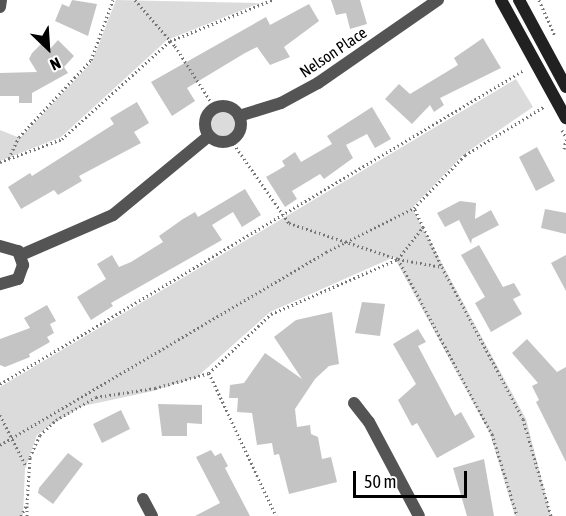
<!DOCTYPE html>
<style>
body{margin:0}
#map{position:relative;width:566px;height:516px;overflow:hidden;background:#fff;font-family:"Asap Condensed",sans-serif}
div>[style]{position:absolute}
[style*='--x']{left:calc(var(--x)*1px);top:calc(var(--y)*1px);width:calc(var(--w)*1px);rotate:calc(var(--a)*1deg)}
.green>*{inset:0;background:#dbdbdb}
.round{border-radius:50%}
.building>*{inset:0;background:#c4c4c4}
.path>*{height:3px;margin-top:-1.5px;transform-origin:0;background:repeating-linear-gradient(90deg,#767676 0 1.5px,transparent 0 4.5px)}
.street>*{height:12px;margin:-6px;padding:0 6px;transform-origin:6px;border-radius:6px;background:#545454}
.street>.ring{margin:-6px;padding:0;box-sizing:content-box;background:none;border:12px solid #545454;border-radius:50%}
.secondary>*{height:12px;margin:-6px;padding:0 6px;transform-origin:6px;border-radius:6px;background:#212121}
span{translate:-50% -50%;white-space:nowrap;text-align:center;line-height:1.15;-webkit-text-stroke:5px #fff;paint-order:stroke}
.street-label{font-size:16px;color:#000}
.north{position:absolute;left:18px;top:18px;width:60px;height:60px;-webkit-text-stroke:4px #fff;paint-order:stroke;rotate:155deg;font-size:16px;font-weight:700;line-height:24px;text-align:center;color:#000}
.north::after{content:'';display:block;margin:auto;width:21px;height:27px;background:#000;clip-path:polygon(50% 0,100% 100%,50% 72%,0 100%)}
.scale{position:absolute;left:353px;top:471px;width:114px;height:27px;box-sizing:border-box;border:3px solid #000;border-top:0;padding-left:8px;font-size:18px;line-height:21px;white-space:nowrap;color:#000;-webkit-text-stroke:4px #fff;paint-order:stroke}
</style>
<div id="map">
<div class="green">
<i style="clip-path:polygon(116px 0,260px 3px,167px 40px,61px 137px,0 161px,0 130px,20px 138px,92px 62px)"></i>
<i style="clip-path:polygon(516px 79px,533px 107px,464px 154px,412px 208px,526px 419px,551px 516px,515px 516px,490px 434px,394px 257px,270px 312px,197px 377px,153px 391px,83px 406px,49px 426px,37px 435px,25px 469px,23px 516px,0 516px,0 387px)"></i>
<i class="round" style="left:210px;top:110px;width:26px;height:26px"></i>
</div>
<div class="building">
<i style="clip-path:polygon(72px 0,97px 4px,88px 36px,55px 21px,62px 4px,69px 7px)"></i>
<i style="clip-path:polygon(331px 0,360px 0,367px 24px,350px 29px,346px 13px,336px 15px)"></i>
<i style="clip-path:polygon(309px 4px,319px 21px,284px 47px,290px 57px,270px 65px,257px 47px,245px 53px,187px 88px,195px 101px,172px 116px,151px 82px,266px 17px,270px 25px)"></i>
<i style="clip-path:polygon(483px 38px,501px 68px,440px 98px,444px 105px,434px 112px,430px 105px,412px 124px,385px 99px,399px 84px,410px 94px,458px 65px,454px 58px)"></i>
<i style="clip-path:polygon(58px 40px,74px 56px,64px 67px,68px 73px,32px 93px,32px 103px,19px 103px,19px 96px,0 96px,0 73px,37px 72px,29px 59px,32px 53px,42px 43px,49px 50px)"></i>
<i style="clip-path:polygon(137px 102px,149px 123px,134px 132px,141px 143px,79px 176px,82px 181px,58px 195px,54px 190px,21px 209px,8px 187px,30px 173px,32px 176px,114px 124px,110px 118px)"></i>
<i style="clip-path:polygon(372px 107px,391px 139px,375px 148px,367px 134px,346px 145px,353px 158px,324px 179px,320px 174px,292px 191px,297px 199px,285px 207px,266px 177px,285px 166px,282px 161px,295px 152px,301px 162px,332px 144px,327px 136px)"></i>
<i style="clip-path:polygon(537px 147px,555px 181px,536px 191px,519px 157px)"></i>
<i style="clip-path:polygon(245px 189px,261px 215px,242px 227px,233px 212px,212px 225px,222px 240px,111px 303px,113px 306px,91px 320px,77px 297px,106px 279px,97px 264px,112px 255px,119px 267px,131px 262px,163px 242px,159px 236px,183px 219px,195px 212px,198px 217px)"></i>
<i style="clip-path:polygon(460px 201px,476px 203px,475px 219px,491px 210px,499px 225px,472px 239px,471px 244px,459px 220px,445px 227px,437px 213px)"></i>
<i style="clip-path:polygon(545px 209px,566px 213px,566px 234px,541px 228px)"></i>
<i style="clip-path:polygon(479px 245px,503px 287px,514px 283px,521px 295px,513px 299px,522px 314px,491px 332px,475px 303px,485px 297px,461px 255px)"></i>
<i style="clip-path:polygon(566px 255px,566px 291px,551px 263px)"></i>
<i style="clip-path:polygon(362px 302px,385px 304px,380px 336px,355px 333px)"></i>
<i style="clip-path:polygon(47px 305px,56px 321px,50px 324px,54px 333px,47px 337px,50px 342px,29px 354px,30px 357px,5px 367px,0 365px,0 339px,30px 328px,24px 318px)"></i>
<i style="clip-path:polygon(332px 312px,339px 364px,329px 366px,315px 379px,295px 409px,297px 427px,310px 425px,311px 434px,318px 437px,322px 459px,331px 457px,337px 482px,289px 494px,279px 454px,274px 455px,272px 443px,257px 445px,252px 413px,237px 412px,238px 398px,229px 398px,230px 385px,244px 383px,265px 353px,302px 379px,274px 337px,296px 320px)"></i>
<i style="clip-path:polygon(418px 329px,426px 342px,418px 346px,455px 416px,461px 412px,475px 437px,437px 458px,417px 423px,412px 426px,398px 400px,416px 384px,393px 344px)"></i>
<i style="clip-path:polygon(527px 339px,557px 372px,566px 367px,566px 462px,536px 402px,539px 400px,532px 386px,538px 383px,512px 353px)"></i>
<i style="clip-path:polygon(158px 404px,202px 405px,202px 424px,187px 423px,187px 436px,162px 436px)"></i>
<i style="clip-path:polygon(121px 410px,130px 429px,102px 443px,93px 424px)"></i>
<i style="clip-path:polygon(211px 450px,215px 456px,221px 453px,228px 466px,225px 468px,250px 516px,195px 516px,220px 503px,196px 457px)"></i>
<i style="clip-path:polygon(68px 453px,83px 464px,53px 504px,38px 493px,39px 488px)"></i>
<i style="clip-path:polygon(484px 459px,494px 516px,467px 516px,453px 468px)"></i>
</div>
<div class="path">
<i style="--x:135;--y:0;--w:61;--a:49"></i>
<i style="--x:175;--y:46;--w:74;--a:57.2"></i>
<i style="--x:539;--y:0;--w:39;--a:66"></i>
<i style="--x:562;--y:130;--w:8;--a:60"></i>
<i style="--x:231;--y:140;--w:101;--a:55.1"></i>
<i style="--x:289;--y:223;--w:115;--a:18.3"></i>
<i style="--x:398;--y:259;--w:45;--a:10.3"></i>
<i style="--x:442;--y:267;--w:172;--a:61.9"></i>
<i style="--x:523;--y:419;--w:101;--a:73.9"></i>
<i style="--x:564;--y:149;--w:10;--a:-79"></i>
<i style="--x:9;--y:158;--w:23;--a:-65"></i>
<i style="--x:19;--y:137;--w:105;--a:-46.9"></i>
<i style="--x:91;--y:60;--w:64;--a:-69.9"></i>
<i style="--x:0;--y:162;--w:66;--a:-20.4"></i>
<i style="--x:62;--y:139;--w:146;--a:-42.2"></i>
<i style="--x:170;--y:41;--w:110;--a:-21.9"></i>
<i style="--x:423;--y:227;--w:44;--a:64.6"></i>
<i style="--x:398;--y:259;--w:199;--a:61.8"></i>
<i style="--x:492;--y:434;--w:86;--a:73"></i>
<i style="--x:209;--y:373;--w:158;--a:64.9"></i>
<i style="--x:0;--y:384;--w:611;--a:-30.93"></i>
<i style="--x:0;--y:415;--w:57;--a:63"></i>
<i style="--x:0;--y:445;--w:379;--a:-30.6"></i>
<i style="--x:326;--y:252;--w:98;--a:-26.6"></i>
<i style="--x:27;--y:506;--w:10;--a:90"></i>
<i style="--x:21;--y:516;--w:13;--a:-63"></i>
<i style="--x:27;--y:504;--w:47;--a:-86.3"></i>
<i style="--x:30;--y:457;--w:24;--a:-66"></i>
<i style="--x:40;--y:435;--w:22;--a:-43"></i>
<i style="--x:56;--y:420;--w:46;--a:-29.9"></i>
<i style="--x:96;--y:397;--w:60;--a:-8.7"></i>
<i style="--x:155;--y:388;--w:56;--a:-15.5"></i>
<i style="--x:209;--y:373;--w:86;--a:-43.6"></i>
<i style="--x:271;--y:314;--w:138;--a:-23.4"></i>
<i style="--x:398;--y:259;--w:41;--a:-52"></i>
<i style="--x:423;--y:227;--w:21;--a:-115"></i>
<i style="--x:414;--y:208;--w:74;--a:-46.1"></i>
<i style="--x:465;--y:155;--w:94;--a:-31.5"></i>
</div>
<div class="street">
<i style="--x:0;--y:7;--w:7;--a:-82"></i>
<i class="ring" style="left:205px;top:106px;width:24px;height:24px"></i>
<i style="--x:239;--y:116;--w:44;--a:-17.2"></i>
<i style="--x:281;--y:103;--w:42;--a:-28.4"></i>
<i style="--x:318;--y:83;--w:146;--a:-34.7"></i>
<i style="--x:0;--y:246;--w:19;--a:16"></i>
<i style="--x:18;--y:251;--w:15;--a:70"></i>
<i style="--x:23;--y:265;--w:15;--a:110"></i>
<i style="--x:18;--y:279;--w:19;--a:164"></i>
<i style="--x:21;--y:255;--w:100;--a:-23.5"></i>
<i style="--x:113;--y:215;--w:124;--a:-39.5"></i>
<i style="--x:354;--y:403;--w:24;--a:52"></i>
<i style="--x:369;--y:422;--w:106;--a:62"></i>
<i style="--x:143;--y:499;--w:19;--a:62"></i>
</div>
<div class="secondary">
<i style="--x:501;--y:0;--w:135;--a:61.2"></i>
<i style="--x:519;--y:0;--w:99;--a:61.6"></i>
</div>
<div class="street-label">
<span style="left:333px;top:52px;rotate:-34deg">Nelson Place</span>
</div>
<div class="north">N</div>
<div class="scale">50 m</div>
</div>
